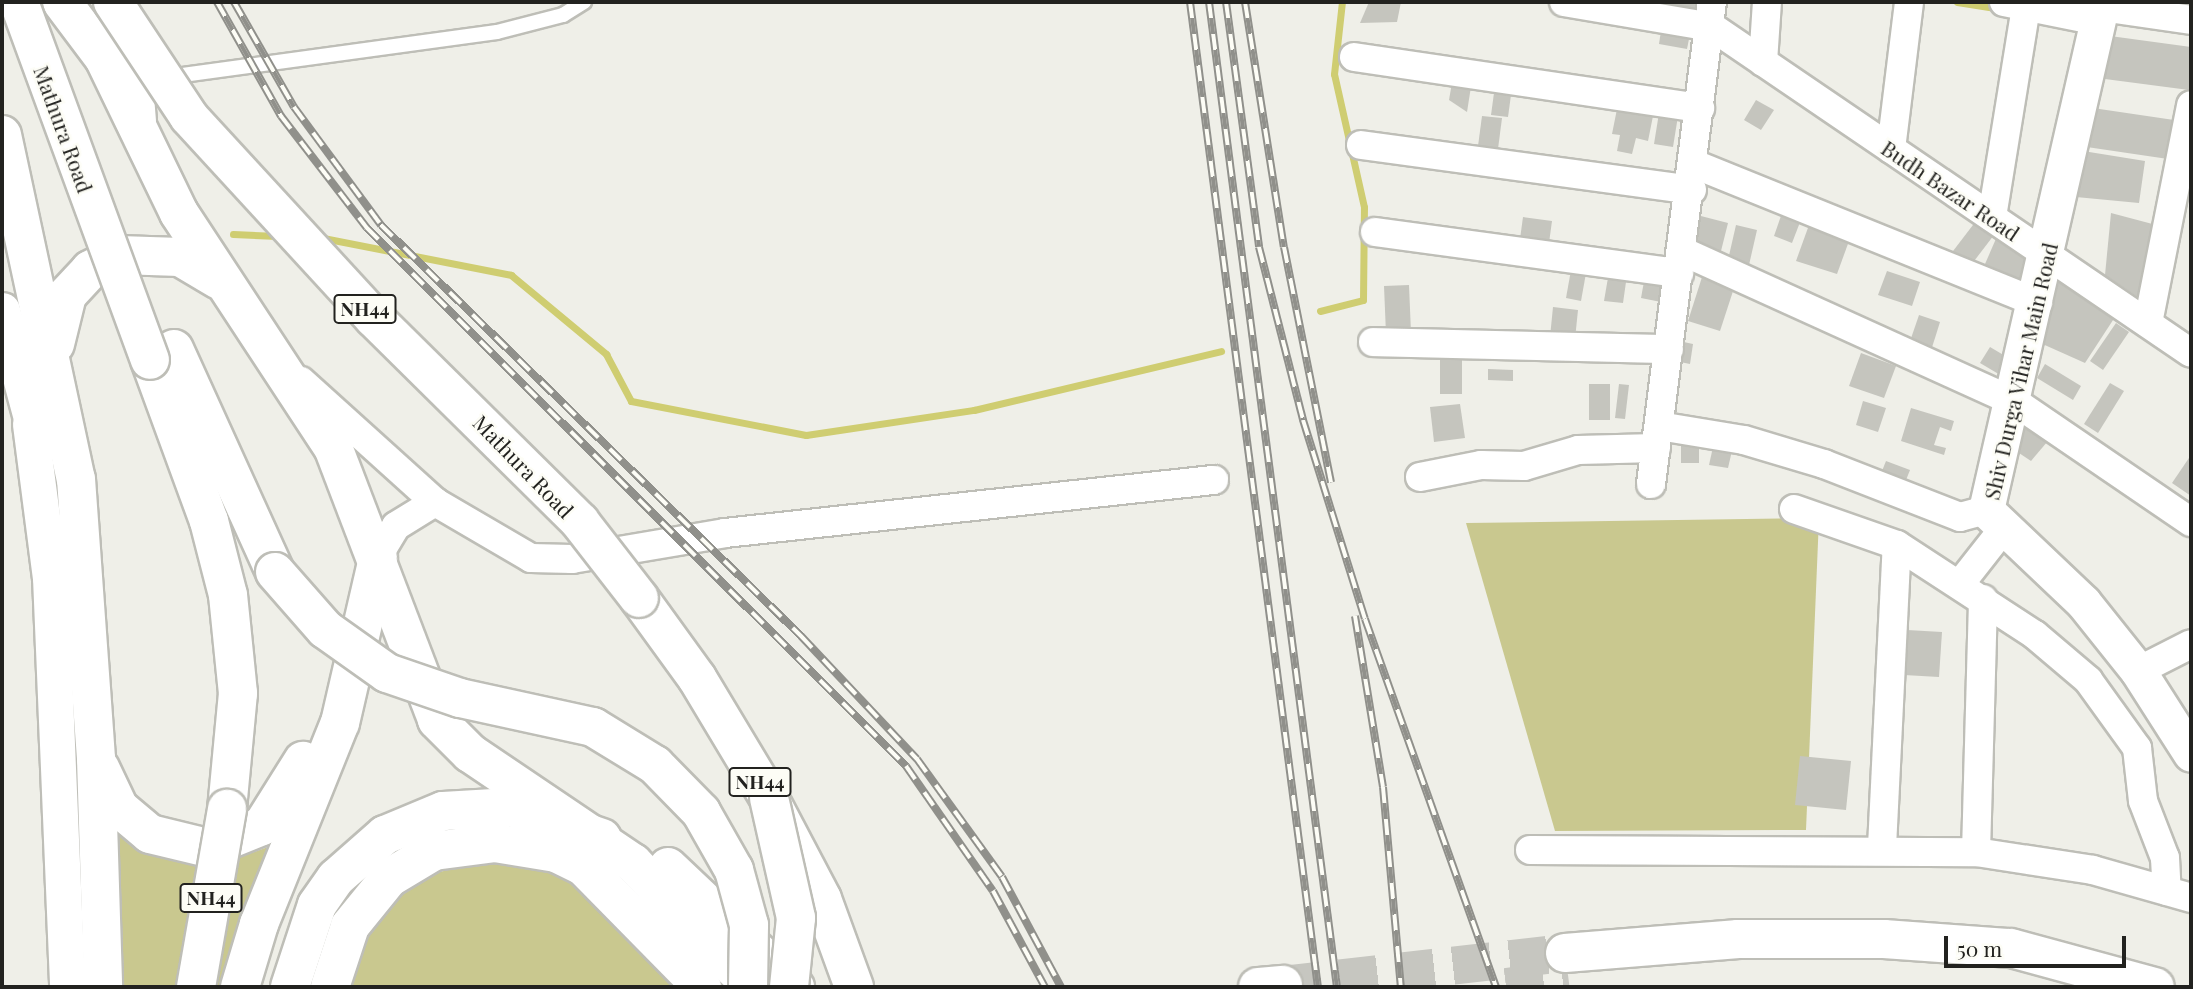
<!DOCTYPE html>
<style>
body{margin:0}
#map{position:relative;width:2193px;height:989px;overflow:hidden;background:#efefe8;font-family:"Playfair Display",serif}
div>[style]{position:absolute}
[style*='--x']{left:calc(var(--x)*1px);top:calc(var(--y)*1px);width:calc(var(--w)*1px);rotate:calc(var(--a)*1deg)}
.green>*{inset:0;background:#c9c88f}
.stream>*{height:7px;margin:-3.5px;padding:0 3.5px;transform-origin:3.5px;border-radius:3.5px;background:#cfcd71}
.building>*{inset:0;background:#c5c5be}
.primary-tunnel>*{height:38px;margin-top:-19px;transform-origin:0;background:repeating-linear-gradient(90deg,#c6c6c0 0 38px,transparent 0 57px)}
.roads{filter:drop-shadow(2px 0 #bebeb7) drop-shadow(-2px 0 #bebeb7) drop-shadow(0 2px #bebeb7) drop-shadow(0 -2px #bebeb7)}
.service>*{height:14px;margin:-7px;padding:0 7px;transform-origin:7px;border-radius:7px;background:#fff}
.minor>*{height:28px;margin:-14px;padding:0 14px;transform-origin:14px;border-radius:14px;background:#fff}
.tertiary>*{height:35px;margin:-17.5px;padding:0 17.5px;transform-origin:17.5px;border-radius:17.5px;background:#fff}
.primary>*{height:38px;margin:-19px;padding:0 19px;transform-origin:19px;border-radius:19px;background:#fff}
.trunk>*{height:38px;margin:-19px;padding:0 19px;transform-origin:19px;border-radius:19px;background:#fff}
.rail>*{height:8px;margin-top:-4px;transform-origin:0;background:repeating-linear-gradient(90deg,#fdfdf6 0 16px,#90908b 0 32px);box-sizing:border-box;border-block:2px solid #90908b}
.bridges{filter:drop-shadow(2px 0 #bebeb7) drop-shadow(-2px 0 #bebeb7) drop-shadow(0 2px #bebeb7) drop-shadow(0 -2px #bebeb7)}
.trunk-bridge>*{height:38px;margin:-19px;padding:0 19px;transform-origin:19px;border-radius:19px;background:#fff}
span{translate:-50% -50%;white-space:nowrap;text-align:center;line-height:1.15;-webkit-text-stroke:5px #fdfdf6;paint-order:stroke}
.shield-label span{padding:2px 5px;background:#fdfdf6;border:2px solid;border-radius:5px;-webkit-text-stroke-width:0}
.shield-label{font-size:19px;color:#22221f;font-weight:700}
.street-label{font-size:21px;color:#22221f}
.frame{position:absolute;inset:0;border:4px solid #22221f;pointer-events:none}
.scale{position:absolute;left:1944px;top:936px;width:182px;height:32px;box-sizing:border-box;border:4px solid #22221f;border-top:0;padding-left:9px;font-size:21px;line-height:24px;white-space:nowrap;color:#22221f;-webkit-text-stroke:5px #fdfdf6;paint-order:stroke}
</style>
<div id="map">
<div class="green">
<i style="clip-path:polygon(1819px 518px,1806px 830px,1555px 831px,1466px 523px)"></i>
<i style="clip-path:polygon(116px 825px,226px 862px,271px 846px,222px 987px,121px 987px)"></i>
<i style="clip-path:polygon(492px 860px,560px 872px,591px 893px,681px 987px,346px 987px,370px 926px,393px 898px,426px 875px)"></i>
</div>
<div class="stream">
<i style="--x:1957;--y:2;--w:45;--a:9"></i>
<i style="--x:233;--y:234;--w:45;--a:2.5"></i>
<i style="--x:318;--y:237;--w:197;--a:11.1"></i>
<i style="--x:511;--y:275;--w:124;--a:39.7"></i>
<i style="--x:606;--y:354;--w:53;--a:62"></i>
<i style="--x:631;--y:401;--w:178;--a:11"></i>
<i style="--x:806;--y:435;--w:170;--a:-8.5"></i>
<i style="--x:974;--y:410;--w:254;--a:-13.4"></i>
<i style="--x:1320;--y:311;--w:44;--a:-14.3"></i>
<i style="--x:1363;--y:300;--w:93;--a:-89.4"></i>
<i style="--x:1364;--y:207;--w:136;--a:-102.7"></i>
<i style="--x:1334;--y:74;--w:72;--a:-83.7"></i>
</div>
<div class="building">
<i style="clip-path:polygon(1369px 2px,1401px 2px,1397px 22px,1360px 23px)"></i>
<i style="clip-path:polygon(1672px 2px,1696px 2px,1694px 18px,1670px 14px)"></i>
<i style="clip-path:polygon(1662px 24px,1691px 29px,1687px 49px,1659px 44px)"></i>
<i style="clip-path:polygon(2110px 36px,2191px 47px,2189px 90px,2105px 79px)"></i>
<i style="clip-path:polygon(1454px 71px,1473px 74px,1467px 112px,1449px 100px)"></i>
<i style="clip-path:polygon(1494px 93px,1511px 95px,1508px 117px,1491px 115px)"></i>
<i style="clip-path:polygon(1619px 99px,1655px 106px,1648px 141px,1636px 138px,1632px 154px,1617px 151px,1620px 135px,1612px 134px)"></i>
<i style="clip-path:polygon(1756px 100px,1774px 110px,1761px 130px,1744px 120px)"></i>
<i style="clip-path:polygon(2086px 107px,2174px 120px,2168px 159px,2080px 146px)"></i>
<i style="clip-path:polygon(1659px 113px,1678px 116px,1673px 147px,1654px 144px)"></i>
<i style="clip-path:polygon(1482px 116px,1502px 118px,1498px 149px,1478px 146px)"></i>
<i style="clip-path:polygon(2083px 151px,2145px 161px,2139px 203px,2076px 197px)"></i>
<i style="clip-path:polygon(1783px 210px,1802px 217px,1792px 243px,1774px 236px)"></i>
<i style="clip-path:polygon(2111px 213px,2160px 226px,2141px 299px,2105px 275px)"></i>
<i style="clip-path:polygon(1697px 215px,1728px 223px,1720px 255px,1690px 248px)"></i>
<i style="clip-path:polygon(1523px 217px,1552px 221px,1549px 243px,1520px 239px)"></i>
<i style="clip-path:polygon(1976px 221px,1994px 235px,1968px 269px,1950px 255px)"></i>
<i style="clip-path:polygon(1736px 225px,1757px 230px,1749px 265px,1728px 260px)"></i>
<i style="clip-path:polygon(1809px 225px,1849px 241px,1837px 274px,1796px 261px)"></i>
<i style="clip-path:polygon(1998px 234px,2036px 251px,2020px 288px,1982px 271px)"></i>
<i style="clip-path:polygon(1573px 259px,1588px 262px,1581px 301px,1566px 298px)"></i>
<i style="clip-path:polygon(1610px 266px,1628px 268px,1623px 303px,1604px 301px)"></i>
<i style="clip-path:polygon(1887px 271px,1920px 282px,1912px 306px,1878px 295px)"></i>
<i style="clip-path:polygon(1703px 274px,1735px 285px,1720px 331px,1688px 321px)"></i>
<i style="clip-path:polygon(1645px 276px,1670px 281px,1666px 303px,1641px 298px)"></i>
<i style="clip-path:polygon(2059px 282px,2115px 317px,2085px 363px,2038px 342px)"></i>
<i style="clip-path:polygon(1409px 285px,1411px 333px,1386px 334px,1384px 286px)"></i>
<i style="clip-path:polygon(1553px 307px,1578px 310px,1575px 339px,1550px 337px)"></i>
<i style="clip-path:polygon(1919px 315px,1940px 322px,1929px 357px,1907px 350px)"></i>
<i style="clip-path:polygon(2116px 323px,2129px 332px,2103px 370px,2090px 361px)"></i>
<i style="clip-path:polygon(1679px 341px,1693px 344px,1690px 364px,1675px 361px)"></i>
<i style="clip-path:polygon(1990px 347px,2017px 363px,2007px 379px,1980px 363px)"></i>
<i style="clip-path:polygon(1440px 348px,1462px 348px,1462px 394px,1440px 394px)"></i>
<i style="clip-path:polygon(1861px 353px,1896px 366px,1884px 398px,1849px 386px)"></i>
<i style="clip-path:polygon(2045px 364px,2081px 386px,2073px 400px,2037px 378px)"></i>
<i style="clip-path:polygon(1488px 369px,1513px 370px,1513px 381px,1488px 380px)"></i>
<i style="clip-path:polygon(2110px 383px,2124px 391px,2098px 433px,2084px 424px)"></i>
<i style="clip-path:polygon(1589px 384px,1610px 384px,1610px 420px,1589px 420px)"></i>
<i style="clip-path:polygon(1619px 384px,1629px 385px,1625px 419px,1615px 418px)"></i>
<i style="clip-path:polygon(1863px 401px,1886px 408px,1878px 432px,1856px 425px)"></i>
<i style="clip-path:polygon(1460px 404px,1465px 438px,1434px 442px,1430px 407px)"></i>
<i style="clip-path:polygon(1911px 408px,1954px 421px,1951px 431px,1940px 427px,1934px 445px,1946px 448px,1944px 455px,1901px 441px)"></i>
<i style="clip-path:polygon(2028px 415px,2053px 435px,2031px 461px,2010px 447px)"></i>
<i style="clip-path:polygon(1681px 437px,1699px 437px,1699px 463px,1681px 463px)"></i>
<i style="clip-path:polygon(1715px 438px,1734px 442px,1728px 468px,1709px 465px)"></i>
<i style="clip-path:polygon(2191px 455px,2191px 496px,2172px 483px)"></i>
<i style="clip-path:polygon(1886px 461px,1910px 470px,1904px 485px,1880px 476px)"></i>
<i style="clip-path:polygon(1907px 630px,1942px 632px,1939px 677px,1904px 675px)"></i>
<i style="clip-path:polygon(1800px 756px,1851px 761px,1846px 810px,1795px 805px)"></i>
</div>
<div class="primary-tunnel">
<i style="--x:1283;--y:985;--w:284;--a:-6.5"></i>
<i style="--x:1506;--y:987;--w:63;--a:-7.4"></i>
</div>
<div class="roads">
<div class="service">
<i style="--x:168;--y:77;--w:332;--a:-7.8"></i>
<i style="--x:497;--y:32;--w:68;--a:-14.4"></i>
<i style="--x:563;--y:15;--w:25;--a:-32"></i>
</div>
<div class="minor">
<i style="--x:1564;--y:2;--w:150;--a:9.6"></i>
<i style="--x:1712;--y:27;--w:579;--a:34.24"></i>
<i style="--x:2004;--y:2;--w:96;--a:11.4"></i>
<i style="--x:2101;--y:7;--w:91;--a:8.2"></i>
<i style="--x:135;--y:36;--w:85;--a:85.3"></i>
<i style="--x:1354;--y:57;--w:350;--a:8.4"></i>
<i style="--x:1763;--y:62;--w:60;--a:-86.2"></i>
<i style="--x:1361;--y:145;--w:334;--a:7.7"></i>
<i style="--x:1891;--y:149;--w:148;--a:-83"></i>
<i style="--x:1694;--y:164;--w:371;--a:22"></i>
<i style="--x:1992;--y:217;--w:214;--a:-80.8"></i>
<i style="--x:1375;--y:232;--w:307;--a:7.7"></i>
<i style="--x:1682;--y:251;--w:366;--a:24.4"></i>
<i style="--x:2015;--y:402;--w:213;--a:34.3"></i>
<i style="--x:2148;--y:323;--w:222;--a:-78.8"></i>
<i style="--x:1373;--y:342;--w:296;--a:1.4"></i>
<i style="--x:301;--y:381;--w:181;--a:42.1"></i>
<i style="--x:435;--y:502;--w:111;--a:30.3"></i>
<i style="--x:531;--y:558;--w:41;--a:1.4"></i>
<i style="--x:572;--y:559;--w:155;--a:-9.6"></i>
<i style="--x:725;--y:533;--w:492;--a:-6.2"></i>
<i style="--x:1659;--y:426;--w:86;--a:9.4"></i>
<i style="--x:1744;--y:440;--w:84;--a:16.7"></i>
<i style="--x:1824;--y:464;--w:146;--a:21.3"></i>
<i style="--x:1960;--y:517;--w:27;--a:-15"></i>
<i style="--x:1420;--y:477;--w:62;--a:-11.1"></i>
<i style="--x:1481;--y:465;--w:43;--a:1.3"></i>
<i style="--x:1524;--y:466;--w:56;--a:-16.5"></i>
<i style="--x:1578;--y:450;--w:78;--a:-1.5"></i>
<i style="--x:1651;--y:484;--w:486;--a:-82.8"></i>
<i style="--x:1794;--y:509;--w:109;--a:19.3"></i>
<i style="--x:1897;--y:545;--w:165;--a:33.1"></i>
<i style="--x:2035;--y:635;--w:70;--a:40.3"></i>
<i style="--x:2088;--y:680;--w:84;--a:54.2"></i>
<i style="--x:2137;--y:748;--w:53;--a:83.5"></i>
<i style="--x:2143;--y:801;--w:61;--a:68.9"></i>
<i style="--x:2165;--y:858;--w:33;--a:87"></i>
<i style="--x:378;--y:556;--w:35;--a:-59"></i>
<i style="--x:396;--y:526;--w:46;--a:-31.6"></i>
<i style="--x:1960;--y:584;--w:71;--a:-51.8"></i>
<i style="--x:2138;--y:671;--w:59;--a:-27"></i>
<i style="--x:1882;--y:847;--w:302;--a:-87.2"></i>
<i style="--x:1530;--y:850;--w:446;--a:0.3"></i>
<i style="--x:1976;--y:852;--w:118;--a:8.7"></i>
<i style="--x:2093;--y:870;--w:102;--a:15.9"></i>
<i style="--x:1976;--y:852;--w:253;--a:-88.4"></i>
</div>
<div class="tertiary">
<i style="--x:2102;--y:2;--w:521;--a:102.86"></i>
<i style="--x:1986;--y:510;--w:134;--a:43.5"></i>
<i style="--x:2083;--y:602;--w:88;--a:51.4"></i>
<i style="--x:2138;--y:671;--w:98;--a:57.4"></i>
<i style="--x:2;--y:310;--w:139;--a:75"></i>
<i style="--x:30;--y:424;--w:154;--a:82.6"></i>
<i style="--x:50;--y:577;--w:410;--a:87.6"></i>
</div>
<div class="primary">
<i style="--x:62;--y:2;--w:70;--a:53.1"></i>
<i style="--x:104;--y:58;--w:172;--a:64.2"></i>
<i style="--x:179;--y:213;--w:280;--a:56.7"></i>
<i style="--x:333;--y:447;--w:292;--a:69.1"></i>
<i style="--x:437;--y:720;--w:47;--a:45"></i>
<i style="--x:470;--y:753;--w:197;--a:34"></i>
<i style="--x:633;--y:863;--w:172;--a:46.2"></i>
<i style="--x:2;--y:135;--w:352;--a:77.9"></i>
<i style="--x:76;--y:479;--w:281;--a:85.9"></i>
<i style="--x:96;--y:759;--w:228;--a:88.2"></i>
<i style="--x:55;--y:344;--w:50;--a:-76.2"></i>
<i style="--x:67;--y:295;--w:34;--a:-47"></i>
<i style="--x:90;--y:270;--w:33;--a:-27"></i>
<i style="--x:119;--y:255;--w:61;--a:1.9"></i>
<i style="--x:180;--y:257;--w:45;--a:30.5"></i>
<i style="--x:100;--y:768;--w:44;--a:64.6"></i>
<i style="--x:119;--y:808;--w:40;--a:40"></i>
<i style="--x:150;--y:834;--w:60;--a:13.6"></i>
<i style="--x:208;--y:848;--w:58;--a:-22.2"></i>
<i style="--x:262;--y:826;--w:77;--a:-57.8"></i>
<i style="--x:668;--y:867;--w:175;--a:43.4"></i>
<i style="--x:1565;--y:953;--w:174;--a:-4.6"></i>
<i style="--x:1738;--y:939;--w:146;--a:0"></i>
<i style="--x:1884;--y:939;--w:127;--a:4.1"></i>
<i style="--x:2011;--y:948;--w:149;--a:15.2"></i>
<i style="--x:240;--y:987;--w:66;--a:-73.2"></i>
<i style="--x:259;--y:924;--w:217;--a:-68.1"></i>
<i style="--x:340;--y:723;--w:169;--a:-77"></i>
<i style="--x:1258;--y:987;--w:25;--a:-5"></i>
</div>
<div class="trunk">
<i style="--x:174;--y:349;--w:245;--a:65.6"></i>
<i style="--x:150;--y:360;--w:171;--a:69.9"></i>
<i style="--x:209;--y:521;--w:76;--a:75.6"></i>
<i style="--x:228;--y:595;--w:99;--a:84.2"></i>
<i style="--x:238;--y:693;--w:117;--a:95.4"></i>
<i style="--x:639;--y:598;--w:99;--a:54.1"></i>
<i style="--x:697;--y:678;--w:140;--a:59"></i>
<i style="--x:769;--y:798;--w:114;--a:62.3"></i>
<i style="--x:822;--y:899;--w:94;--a:70"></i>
<i style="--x:290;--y:987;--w:86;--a:-71.8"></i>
<i style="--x:317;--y:905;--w:33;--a:-55"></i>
<i style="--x:336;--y:878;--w:65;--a:-41.3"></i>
<i style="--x:385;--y:835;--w:63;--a:-22.5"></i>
<i style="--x:443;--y:811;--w:68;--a:-3.4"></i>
<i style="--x:511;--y:807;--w:96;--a:18.8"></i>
<i style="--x:330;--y:987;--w:64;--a:-71.8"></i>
<i style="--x:350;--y:926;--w:62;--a:-50.9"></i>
<i style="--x:389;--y:878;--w:52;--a:-31"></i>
<i style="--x:434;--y:851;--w:62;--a:-7.5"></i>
<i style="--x:495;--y:843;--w:62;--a:9.3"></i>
<i style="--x:556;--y:853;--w:30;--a:26"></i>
<i style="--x:583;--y:866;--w:170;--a:45.5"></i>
</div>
</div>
<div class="rail">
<i style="--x:217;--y:2;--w:131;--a:60.7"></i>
<i style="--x:281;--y:116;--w:141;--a:52.5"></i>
<i style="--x:367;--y:228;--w:762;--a:44.95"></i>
<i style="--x:906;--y:766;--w:152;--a:55.2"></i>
<i style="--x:993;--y:891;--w:109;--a:61.6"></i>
<i style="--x:234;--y:2;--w:121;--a:60.3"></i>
<i style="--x:294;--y:107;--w:147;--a:53.6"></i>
<i style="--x:381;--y:225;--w:588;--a:44.38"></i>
<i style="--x:801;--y:636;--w:169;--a:46.7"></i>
<i style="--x:917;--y:759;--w:145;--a:54.2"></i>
<i style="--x:1002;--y:877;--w:125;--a:61.8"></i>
<i style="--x:1190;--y:2;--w:993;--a:82.6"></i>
<i style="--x:1209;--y:2;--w:993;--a:82.6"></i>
<i style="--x:1226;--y:2;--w:247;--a:82.3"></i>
<i style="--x:1259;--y:247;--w:179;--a:75.7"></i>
<i style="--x:1303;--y:420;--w:208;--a:72.7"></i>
<i style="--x:1365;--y:619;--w:391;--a:70.4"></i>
<i style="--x:1245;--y:2;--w:248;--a:81"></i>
<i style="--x:1284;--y:247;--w:240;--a:78.7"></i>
<i style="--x:1355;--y:616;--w:173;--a:80.7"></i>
<i style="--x:1383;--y:787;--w:201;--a:84.9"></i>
</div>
<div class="bridges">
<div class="trunk-bridge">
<i style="--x:19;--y:2;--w:381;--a:69.9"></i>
<i style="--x:113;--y:2;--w:138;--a:56.5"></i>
<i style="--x:189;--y:117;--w:273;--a:47.4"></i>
<i style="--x:374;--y:318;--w:290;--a:44.7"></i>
<i style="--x:580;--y:522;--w:96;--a:52.2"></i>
<i style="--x:275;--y:572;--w:76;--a:48.7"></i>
<i style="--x:325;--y:629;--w:76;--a:35.4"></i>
<i style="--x:387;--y:673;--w:77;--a:18.9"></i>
<i style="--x:460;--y:698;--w:136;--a:12.3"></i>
<i style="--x:593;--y:727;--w:73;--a:31.5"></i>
<i style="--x:655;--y:765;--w:66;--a:45.6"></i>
<i style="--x:701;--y:812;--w:67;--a:60.4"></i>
<i style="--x:734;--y:870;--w:57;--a:74.7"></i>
<i style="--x:749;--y:925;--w:62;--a:90.9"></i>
<i style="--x:769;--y:798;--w:123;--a:77.3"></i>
<i style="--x:796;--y:918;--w:69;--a:95.8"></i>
<i style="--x:196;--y:987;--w:181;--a:-80.1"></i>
</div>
</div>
<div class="shield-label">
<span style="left:365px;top:309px">NH44</span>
<span style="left:760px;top:782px">NH44</span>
<span style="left:211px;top:898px">NH44</span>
</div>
<div class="street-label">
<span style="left:64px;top:129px;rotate:70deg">Mathura Road</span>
<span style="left:1951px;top:190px;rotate:34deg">Budh Bazar Road</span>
<span style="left:2020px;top:371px;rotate:-77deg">Shiv Durga Vihar Main Road</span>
<span style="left:524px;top:466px;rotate:46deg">Mathura Road</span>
</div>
<div class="frame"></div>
<div class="scale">50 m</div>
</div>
